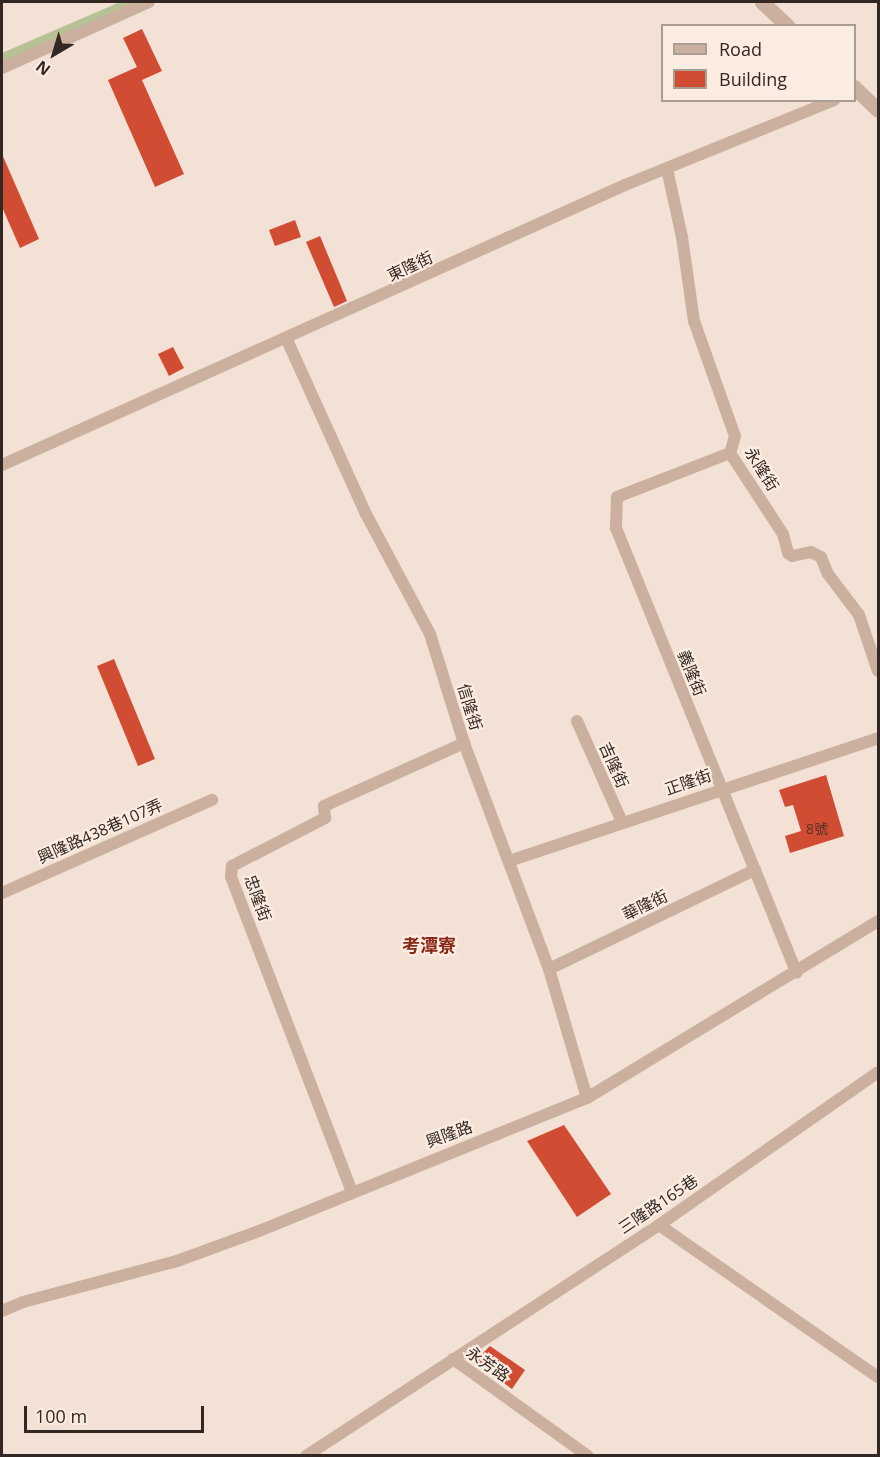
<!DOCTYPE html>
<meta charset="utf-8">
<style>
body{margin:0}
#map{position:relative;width:880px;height:1457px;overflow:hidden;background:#f2e1d4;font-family:"Open Sans","Noto Sans TC",sans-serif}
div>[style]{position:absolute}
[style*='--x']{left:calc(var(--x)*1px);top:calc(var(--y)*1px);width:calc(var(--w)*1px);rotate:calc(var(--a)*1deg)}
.green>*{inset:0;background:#b6c293}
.building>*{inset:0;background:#d04d34}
.minor>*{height:12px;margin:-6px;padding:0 6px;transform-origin:6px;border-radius:6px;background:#cbb09f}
.tertiary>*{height:15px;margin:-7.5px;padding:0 7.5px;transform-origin:7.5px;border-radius:7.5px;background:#cbb09f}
span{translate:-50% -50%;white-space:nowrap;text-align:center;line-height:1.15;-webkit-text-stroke:4.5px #faece0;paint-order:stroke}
.number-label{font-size:14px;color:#5a3027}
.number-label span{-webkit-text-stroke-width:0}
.street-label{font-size:16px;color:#332723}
.neighbourhood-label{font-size:18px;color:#882817;font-weight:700}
.frame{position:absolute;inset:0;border:3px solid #332723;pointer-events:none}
.legend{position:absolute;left:661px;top:24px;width:195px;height:78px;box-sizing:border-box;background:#faece0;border:2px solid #aa9d94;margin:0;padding:8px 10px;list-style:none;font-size:18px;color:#332723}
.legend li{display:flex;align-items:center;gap:12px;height:30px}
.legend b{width:30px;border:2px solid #aa9d94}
.north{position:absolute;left:24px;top:24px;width:60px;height:60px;-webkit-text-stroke:4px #faece0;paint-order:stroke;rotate:218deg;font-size:16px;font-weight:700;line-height:24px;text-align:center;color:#332723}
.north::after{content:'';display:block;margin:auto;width:21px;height:27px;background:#332723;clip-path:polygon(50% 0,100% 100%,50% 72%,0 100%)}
.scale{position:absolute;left:24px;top:1406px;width:180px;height:27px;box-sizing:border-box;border:3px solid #332723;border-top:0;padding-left:8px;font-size:18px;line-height:21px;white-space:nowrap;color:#332723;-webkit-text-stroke:4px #faece0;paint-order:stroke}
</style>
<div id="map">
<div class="green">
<i style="clip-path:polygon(120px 2px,149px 2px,2px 68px,2px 53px)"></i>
</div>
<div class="building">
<i style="clip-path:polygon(142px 29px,162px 71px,142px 80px,184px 174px,155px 187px,108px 80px,137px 67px,123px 38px)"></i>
<i style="clip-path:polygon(2px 154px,39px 239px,20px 248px,2px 207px)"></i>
<i style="clip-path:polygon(295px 220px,301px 237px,275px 246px,269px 230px)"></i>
<i style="clip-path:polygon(320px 236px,347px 301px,334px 307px,306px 242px)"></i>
<i style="clip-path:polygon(173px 347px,184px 368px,169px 376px,158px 354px)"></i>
<i style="clip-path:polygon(114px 659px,155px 759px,138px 766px,97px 666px)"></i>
<i style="clip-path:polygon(826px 775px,844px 836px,790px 853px,785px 836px,801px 831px,793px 805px,785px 807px,779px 790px)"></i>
<i style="clip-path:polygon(564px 1125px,611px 1194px,577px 1217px,527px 1141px)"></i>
<i style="clip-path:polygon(490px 1346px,525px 1370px,512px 1389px,474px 1362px)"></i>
</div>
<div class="minor">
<i style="--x:2;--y:68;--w:161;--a:-24.2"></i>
<i style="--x:667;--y:169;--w:70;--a:77.6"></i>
<i style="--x:682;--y:237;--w:85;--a:81.9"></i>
<i style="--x:694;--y:321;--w:122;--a:70.4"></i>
<i style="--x:735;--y:436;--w:18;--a:106"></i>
<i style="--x:730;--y:453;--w:97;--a:56.8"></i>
<i style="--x:783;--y:534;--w:20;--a:75"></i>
<i style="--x:788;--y:553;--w:5;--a:37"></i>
<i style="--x:792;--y:556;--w:19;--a:-12"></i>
<i style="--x:811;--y:552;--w:11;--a:27"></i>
<i style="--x:821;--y:557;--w:18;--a:68"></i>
<i style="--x:828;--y:574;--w:51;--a:52.9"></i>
<i style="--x:859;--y:615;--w:59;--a:71.3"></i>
<i style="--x:287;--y:340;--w:191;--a:65.6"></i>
<i style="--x:366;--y:514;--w:136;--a:61.9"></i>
<i style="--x:430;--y:634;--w:114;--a:72.7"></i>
<i style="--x:464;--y:743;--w:241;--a:69.4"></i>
<i style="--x:549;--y:969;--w:134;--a:73.6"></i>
<i style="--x:730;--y:453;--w:121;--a:158.7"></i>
<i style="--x:617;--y:497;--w:31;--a:92"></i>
<i style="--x:616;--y:528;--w:480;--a:67.9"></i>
<i style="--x:2;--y:465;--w:683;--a:-24.2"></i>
<i style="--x:625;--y:185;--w:226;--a:-22.1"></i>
<i style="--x:577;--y:721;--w:111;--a:66"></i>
<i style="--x:509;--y:861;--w:389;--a:-18.4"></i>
<i style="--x:2;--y:893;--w:230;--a:-23.9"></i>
<i style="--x:549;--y:969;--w:229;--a:-25.7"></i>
<i style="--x:352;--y:1192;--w:337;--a:-111"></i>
<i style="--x:231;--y:877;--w:11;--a:-85"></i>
<i style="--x:232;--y:866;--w:105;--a:-27.3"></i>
<i style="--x:325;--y:818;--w:12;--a:-95"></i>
<i style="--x:324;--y:806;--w:154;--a:-24.2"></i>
<i style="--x:659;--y:1225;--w:267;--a:34.8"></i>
<i style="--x:2;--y:1311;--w:23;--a:-23"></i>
<i style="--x:23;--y:1302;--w:159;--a:-14.9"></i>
<i style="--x:177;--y:1261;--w:87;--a:-20.1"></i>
<i style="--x:259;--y:1231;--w:354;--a:-22.1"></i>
<i style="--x:587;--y:1098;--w:341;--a:-31.3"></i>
<i style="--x:453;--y:1359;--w:166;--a:35.7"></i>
<i style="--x:306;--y:1456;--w:422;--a:-33.2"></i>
<i style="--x:659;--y:1225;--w:267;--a:-34.9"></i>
</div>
<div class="tertiary">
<i style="--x:762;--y:2;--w:35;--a:43"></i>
<i style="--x:854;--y:87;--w:33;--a:44"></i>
</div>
<div class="number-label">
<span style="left:817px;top:829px">8號</span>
</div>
<div class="street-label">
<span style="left:410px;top:266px;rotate:-25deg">東隆街</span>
<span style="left:762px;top:469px;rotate:58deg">永隆街</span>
<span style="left:692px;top:673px;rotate:68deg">義隆街</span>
<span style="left:470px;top:707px;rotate:73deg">信隆街</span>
<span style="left:614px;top:765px;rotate:66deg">吉隆街</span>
<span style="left:688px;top:782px;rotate:-19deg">正隆街</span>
<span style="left:100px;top:831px;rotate:-24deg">興隆路438巷107弄</span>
<span style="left:258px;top:898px;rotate:70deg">忠隆街</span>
<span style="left:645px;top:905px;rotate:-26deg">華隆街</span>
<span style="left:449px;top:1134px;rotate:-20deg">興隆路</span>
<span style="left:658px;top:1204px;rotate:-34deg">三隆路165巷</span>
<span style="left:488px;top:1364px;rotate:35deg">永芳路</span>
</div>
<div class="neighbourhood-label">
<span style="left:429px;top:945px">考潭寮</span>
</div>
<div class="frame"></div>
<ul class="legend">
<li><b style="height:8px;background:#cbb09f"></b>Road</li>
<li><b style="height:16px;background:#d04d34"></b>Building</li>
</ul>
<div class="north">N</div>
<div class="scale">100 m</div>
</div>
